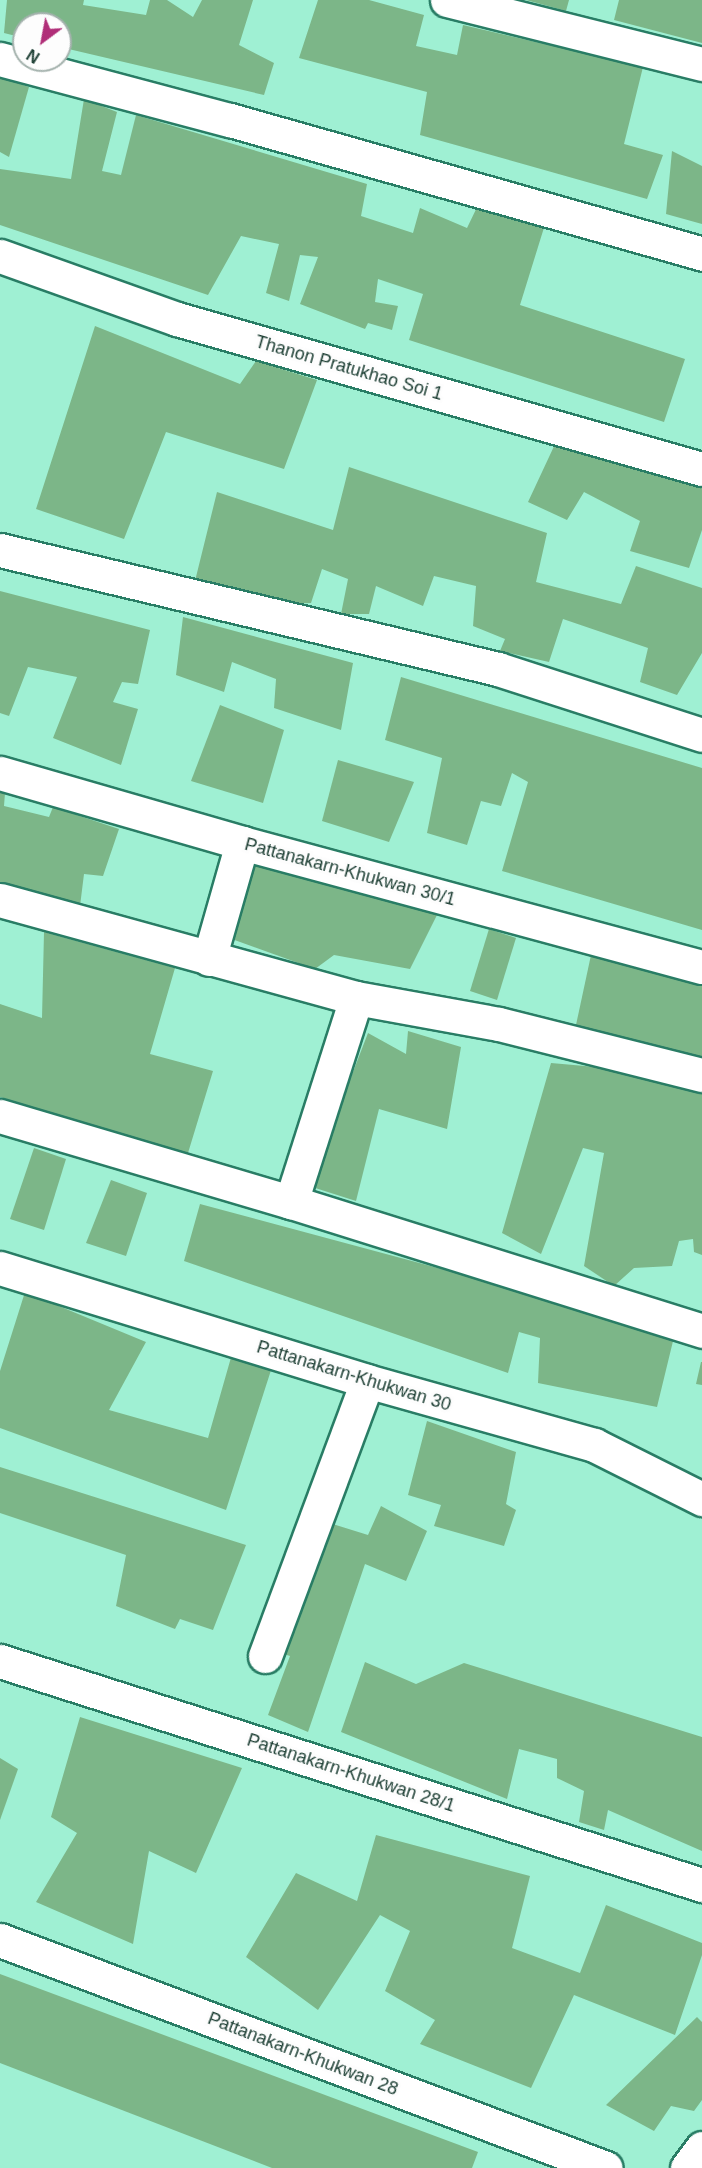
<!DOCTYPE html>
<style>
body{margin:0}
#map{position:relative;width:702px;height:2168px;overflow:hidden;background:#9ff0d3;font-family:Helvetica,sans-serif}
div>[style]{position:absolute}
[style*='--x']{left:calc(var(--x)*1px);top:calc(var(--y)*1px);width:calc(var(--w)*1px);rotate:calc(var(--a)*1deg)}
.building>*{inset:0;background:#7cb688}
.roads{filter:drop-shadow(2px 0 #297d65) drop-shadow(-2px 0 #297d65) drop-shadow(0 2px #297d65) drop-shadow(0 -2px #297d65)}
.minor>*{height:33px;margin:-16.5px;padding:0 16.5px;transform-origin:16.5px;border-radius:16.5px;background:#fff}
.tertiary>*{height:33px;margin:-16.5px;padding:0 16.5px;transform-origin:16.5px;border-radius:16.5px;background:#fff}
span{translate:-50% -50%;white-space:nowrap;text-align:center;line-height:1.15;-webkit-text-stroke:6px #fdfdfd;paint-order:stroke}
.street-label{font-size:18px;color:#1c3e33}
.north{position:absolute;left:12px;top:12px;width:60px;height:60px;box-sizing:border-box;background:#fdfdfd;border:2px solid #a3b1ac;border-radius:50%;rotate:212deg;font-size:16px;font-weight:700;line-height:24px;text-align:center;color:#1c3e33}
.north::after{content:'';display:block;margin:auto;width:21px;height:27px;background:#b02e78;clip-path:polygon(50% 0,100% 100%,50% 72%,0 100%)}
</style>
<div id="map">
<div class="building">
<i style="clip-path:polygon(7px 0,84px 0,83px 5px,146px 15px,150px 0,167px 0,193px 17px,202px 0,253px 0,239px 45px,274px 63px,264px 95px,60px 47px,60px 24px,24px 24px,24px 38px,4px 33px)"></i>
<i style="clip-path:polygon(318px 0,369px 0,424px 15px,416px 46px,457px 55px,463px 25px,643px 67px,624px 144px,663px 155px,647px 199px,420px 135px,427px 92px,299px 58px)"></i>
<i style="clip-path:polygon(526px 0,569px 0,566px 11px)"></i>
<i style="clip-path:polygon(619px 0,702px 0,702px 43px,614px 20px)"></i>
<i style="clip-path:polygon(0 77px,29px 87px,9px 157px,0 152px)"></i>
<i style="clip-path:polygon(84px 99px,117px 112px,102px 171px,121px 175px,136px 115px,367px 184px,361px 216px,413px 233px,420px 208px,467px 228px,481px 199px,547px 218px,520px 305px,685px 359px,664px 422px,409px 340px,423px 294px,378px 279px,375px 302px,398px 306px,392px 330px,368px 323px,365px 329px,300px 304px,318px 257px,300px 255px,289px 301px,266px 293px,279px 244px,241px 236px,208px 295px,0 225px,0 169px,71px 179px)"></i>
<i style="clip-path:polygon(672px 151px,702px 166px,702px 224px,666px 214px)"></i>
<i style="clip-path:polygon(95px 326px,240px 384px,256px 361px,317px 380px,284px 469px,166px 432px,124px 539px,36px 509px)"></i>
<i style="clip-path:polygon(556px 442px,702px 486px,702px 530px,689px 568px,630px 551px,640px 521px,584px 492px,567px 520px,528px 502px)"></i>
<i style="clip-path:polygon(349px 467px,547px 533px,536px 582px,621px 604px,636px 566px,702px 588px,702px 653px,677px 695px,640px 682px,648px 648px,563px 619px,549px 662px,500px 651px,505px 639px,473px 626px,476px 586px,434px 576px,423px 606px,376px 586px,369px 614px,341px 614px,348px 579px,322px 569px,311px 603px,273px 604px,195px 581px,217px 492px,333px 530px)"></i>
<i style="clip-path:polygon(0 591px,150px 630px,138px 684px,122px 682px,113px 702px,138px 709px,121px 765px,53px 738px,77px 677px,28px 667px,9px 716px,0 713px)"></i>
<i style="clip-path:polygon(183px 617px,353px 663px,341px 730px,274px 708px,276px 679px,232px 662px,224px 692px,176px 675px)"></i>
<i style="clip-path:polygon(401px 677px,702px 768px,702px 930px,502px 871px,528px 782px,512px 773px,501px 806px,481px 801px,467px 845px,427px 833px,442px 758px,385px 740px)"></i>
<i style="clip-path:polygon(220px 705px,284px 730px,263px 803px,191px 781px)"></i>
<i style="clip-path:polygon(338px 760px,414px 782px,389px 842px,322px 821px)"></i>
<i style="clip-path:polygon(0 791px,5px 793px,4px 806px,49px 817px,53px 807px,119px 829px,103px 876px,84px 874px,80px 906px,0 882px)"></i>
<i style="clip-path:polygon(249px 859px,439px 911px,410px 969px,334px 955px,315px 969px,229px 938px)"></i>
<i style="clip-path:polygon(489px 929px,516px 938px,497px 1000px,470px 991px)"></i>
<i style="clip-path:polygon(44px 932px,175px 968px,150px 1054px,213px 1071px,188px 1153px,0 1097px,0 1004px,42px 1018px)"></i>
<i style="clip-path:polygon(591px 955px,702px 984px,702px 1057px,576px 1025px)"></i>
<i style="clip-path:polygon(408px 1031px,461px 1047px,447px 1129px,379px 1109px,356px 1201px,309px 1186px,368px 1033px,406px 1054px)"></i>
<i style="clip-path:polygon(551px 1063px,641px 1071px,702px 1091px,702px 1255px,694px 1252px,693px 1239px,679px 1241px,672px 1266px,634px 1268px,614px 1286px,584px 1266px,604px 1153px,583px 1148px,541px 1254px,502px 1233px)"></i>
<i style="clip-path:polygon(34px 1148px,66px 1159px,44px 1230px,10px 1219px)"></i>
<i style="clip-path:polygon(111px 1180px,147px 1193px,126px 1256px,86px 1243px)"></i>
<i style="clip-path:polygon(200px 1204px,624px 1318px,674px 1337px,657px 1407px,538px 1383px,540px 1338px,519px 1332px,508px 1373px,184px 1261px)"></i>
<i style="clip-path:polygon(25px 1292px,146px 1342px,109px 1410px,208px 1438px,232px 1354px,273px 1364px,226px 1510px,0 1428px,0 1371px)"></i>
<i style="clip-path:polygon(701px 1362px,702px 1362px,702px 1385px,696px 1384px)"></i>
<i style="clip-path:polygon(427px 1421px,516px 1452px,506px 1504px,516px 1510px,504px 1546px,434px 1526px,441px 1505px,408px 1495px)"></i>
<i style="clip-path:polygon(0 1467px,246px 1545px,213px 1630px,180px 1619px,175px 1629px,116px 1606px,126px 1555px,0 1513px)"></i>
<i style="clip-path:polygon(381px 1506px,427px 1531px,406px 1581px,365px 1564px,308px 1732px,268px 1715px,290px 1656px,277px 1652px,323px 1521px,368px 1535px)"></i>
<i style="clip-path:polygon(365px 1662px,416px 1684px,464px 1663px,702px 1737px,702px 1851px,608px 1810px,604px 1830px,579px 1822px,584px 1791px,557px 1778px,557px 1759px,519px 1749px,507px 1799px,341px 1732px)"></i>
<i style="clip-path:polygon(80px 1717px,242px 1768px,196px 1873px,149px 1851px,133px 1944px,36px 1902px,77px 1833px,51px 1817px)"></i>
<i style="clip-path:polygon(0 1758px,18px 1769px,0 1820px)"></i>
<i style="clip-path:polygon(376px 1835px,530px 1876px,512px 1948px,580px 1973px,606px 1905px,702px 1943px,702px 1955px,675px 2035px,574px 1995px,531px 2088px,420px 2044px,435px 2020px,385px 1991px,410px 1931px,380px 1915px,318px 2010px,246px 1957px,296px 1873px,357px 1901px)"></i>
<i style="clip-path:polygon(0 1974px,478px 2152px,472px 2168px,272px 2168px,0 2063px)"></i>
<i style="clip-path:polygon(697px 2017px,702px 2022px,702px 2100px,694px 2111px,671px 2106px,654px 2131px,606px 2105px)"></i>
</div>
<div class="roads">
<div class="minor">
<i style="--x:447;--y:0;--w:263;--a:14.1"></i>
<i style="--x:0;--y:256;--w:188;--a:19.6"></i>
<i style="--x:177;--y:319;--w:546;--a:15.95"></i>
<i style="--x:0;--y:550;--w:512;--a:13.44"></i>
<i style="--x:498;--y:669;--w:214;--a:17.9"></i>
<i style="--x:0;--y:773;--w:252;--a:16.1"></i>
<i style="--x:242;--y:843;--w:476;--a:15.1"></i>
<i style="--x:0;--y:900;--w:369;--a:15.4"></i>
<i style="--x:356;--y:998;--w:145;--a:10.3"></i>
<i style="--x:499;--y:1024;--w:209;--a:14.1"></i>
<i style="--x:209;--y:959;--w:121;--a:-74.1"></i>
<i style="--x:0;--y:1116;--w:303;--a:16.5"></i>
<i style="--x:291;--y:1202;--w:431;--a:17.4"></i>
<i style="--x:291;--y:1202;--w:214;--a:-72.3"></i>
<i style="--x:265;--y:1656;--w:293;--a:-69.6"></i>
<i style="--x:0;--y:1661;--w:737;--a:17.7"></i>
<i style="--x:0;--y:1940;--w:647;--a:20.62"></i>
<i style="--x:687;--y:2168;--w:25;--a:-53"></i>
</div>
<div class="tertiary">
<i style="--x:0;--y:59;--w:238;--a:14.9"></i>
<i style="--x:230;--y:120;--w:491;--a:15.8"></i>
<i style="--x:0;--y:1268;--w:384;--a:17.1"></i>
<i style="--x:367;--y:1381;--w:236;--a:15.7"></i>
<i style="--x:594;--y:1445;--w:121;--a:26.6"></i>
</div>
</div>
<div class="street-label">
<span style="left:349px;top:368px;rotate:16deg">Thanon Pratukhao Soi 1</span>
<span style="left:350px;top:872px;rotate:15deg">Pattanakarn-Khukwan 30/1</span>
<span style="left:354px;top:1376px;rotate:17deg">Pattanakarn-Khukwan 30</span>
<span style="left:351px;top:1773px;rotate:18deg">Pattanakarn-Khukwan 28/1</span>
<span style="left:303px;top:2054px;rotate:21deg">Pattanakarn-Khukwan 28</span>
</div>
<div class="north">N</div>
</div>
